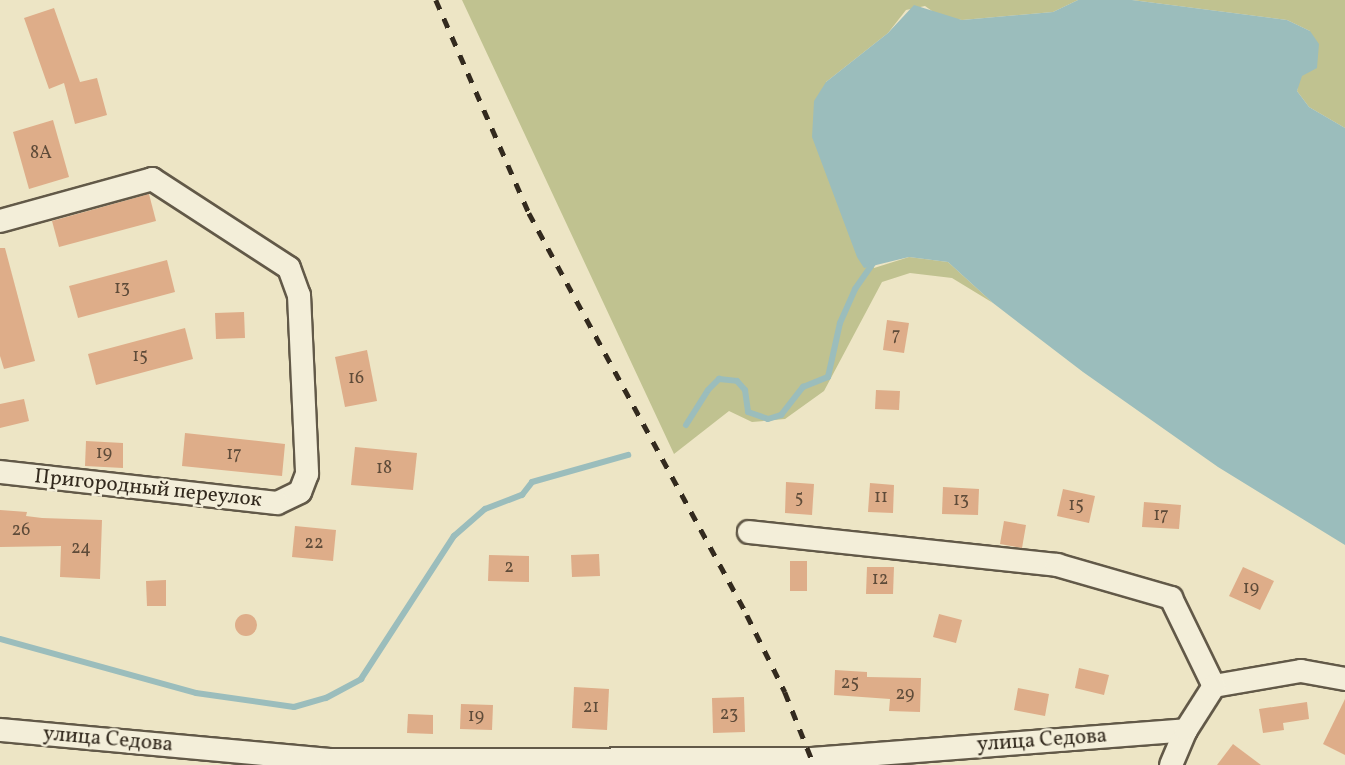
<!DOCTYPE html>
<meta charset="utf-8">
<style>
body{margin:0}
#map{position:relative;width:1345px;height:765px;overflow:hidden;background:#ede5c5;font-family:Vollkorn,serif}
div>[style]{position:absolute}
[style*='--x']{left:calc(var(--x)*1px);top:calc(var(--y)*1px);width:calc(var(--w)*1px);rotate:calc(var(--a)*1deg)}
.green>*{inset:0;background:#c0c290}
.water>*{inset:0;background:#9bbdbc}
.stream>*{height:6px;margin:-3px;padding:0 3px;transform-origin:3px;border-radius:3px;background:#9bbdbc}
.building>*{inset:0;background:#dead89}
.round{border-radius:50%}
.roads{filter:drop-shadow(2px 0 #625948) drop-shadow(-2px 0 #625948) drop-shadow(0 2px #625948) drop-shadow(0 -2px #625948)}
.minor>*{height:22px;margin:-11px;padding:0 11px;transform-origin:11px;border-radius:11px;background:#f3eed9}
.rail>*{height:4.5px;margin-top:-2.25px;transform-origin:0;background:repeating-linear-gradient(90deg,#332a1e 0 10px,transparent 0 20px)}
span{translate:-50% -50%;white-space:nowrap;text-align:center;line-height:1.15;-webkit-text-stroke:5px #f3eed9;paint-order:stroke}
.number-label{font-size:18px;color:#5e4b39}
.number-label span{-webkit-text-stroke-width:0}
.street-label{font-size:21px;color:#332a1e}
</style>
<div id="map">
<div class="green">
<i style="clip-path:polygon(462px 0,1078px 0,1053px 12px,962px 20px,939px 16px,925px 6px,906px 10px,888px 33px,826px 82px,874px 268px,909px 257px,948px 262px,993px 303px,952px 278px,910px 273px,882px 282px,824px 391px,785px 419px,752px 422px,729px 411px,674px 454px)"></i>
<i style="clip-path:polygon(1132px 0,1345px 0,1345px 128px,1309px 107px,1297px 91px,1310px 31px,1287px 20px)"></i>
</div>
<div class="water">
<i style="clip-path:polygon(1078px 0,1132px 0,1287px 20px,1310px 31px,1319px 44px,1317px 68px,1302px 76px,1297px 91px,1309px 107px,1345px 128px,1345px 545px,1218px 467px,1083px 372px,993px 303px,948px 262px,909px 257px,864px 268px,857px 257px,812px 137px,814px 101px,826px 82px,888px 33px,914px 5px,962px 20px,1053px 12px)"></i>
</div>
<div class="stream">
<i style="--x:686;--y:425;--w:41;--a:-57.8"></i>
<i style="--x:708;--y:390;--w:16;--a:-45"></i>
<i style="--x:719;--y:379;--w:18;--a:6"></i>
<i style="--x:737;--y:381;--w:12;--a:48"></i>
<i style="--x:745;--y:390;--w:22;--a:82"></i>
<i style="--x:748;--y:412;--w:21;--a:19"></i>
<i style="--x:768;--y:419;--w:14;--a:-17"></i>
<i style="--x:781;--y:415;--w:36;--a:-52"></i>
<i style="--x:803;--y:387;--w:27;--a:-22"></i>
<i style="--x:828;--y:377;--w:55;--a:-77.5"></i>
<i style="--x:840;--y:323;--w:37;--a:-66"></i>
<i style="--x:855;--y:289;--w:33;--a:-55"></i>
<i style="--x:0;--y:639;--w:203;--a:15.4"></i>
<i style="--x:196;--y:693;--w:99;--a:8.1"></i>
<i style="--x:294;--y:707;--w:33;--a:-16"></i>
<i style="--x:326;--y:698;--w:40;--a:-28"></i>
<i style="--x:361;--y:679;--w:171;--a:-57"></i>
<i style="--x:454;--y:536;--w:41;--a:-41.1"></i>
<i style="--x:485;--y:509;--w:40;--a:-21"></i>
<i style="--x:522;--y:495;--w:16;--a:-52"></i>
<i style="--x:532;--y:482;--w:100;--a:-15.7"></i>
</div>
<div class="building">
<i style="clip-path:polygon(54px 8px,80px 82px,97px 78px,107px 115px,75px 124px,64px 83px,49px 89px,24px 18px)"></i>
<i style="clip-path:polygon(53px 120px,69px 177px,29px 189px,13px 132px)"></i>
<i style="clip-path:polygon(149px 194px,156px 221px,59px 247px,52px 221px)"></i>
<i style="clip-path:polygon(0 248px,5px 248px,35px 361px,4px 369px,0 356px)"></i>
<i style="clip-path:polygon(167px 260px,175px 292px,78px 318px,69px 286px)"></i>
<i style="clip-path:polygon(244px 312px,245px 338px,216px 339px,215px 313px)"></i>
<i style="clip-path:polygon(887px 320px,909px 323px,904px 353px,883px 350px)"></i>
<i style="clip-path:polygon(185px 328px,193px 359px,96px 385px,88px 354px)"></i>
<i style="clip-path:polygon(367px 350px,377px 401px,345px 407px,335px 357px)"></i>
<i style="clip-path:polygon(876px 390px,900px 391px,899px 410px,875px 409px)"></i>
<i style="clip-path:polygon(24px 399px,29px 421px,0 428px,0 404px)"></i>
<i style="clip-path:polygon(185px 433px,285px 444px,282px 476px,182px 466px)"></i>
<i style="clip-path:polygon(86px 441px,123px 443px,123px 468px,85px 466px)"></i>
<i style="clip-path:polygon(355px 447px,417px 453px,413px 490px,351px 485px)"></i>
<i style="clip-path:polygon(786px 482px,814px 484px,812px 515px,785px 513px)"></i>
<i style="clip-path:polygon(870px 483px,894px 485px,893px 513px,868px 512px)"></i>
<i style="clip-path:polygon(943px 487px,979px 489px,978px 515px,942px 514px)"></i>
<i style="clip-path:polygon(1063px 489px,1095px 496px,1089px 523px,1057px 516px)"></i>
<i style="clip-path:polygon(1144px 502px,1181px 505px,1179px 529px,1142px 527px)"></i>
<i style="clip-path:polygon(0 510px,27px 512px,26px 516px,42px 518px,102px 520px,100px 579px,60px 577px,61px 546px,0 547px)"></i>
<i style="clip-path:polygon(1004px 521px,1026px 525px,1022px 548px,1000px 544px)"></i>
<i style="clip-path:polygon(295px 526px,336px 530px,333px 561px,292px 557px)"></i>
<i style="clip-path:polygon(599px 554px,600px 576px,572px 577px,571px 555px)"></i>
<i style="clip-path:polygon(489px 555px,529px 556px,529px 582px,488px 581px)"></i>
<i style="clip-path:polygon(790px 561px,807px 561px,807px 591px,790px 591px)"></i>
<i style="clip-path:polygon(867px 567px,894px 567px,893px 594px,866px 594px)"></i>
<i style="clip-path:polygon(1243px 567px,1274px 581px,1260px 610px,1229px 596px)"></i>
<i style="clip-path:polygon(166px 580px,166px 606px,147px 606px,146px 581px)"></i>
<i class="round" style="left:235px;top:614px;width:22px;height:22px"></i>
<i style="clip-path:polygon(939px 614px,962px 620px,956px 643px,933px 637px)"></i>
<i style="clip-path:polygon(1079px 668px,1109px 675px,1104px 695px,1075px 688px)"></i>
<i style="clip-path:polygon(835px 670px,867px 672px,867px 677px,921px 678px,920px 712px,889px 711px,890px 699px,834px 695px)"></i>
<i style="clip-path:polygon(574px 687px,609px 689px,607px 730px,572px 728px)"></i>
<i style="clip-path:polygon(1018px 688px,1049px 694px,1045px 716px,1014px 710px)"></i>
<i style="clip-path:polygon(744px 697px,745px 732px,713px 733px,712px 698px)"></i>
<i style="clip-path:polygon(1345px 699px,1345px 755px,1323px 744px)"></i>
<i style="clip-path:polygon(1307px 702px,1309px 719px,1283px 723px,1284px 730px,1263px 733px,1259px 709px)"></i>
<i style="clip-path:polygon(461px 704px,493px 705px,492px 730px,460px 729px)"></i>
<i style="clip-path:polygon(408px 714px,433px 715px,433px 734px,407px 733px)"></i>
<i style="clip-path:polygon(1233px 744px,1261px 765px,1217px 765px)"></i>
</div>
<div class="roads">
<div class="minor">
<i style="--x:0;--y:221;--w:158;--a:-15.4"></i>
<i style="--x:152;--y:179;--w:163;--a:33"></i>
<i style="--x:289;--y:268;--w:29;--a:70"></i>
<i style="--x:299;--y:295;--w:179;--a:87.4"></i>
<i style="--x:307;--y:474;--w:19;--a:111"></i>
<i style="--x:300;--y:492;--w:25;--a:154"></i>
<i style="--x:277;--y:503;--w:279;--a:-173.6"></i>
<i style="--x:749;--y:532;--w:310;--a:6.1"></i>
<i style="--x:1057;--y:565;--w:119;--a:16.1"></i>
<i style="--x:1171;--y:598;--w:98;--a:64"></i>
<i style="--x:1214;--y:686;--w:88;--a:-9.8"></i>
<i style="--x:1301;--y:671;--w:45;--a:10.3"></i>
<i style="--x:0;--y:730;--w:331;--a:5.2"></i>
<i style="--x:330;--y:760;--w:482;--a:-0.1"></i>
<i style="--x:812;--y:759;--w:375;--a:-4.4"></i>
<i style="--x:1171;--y:765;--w:38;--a:-67"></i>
<i style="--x:1186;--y:730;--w:52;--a:-57.5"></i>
</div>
</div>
<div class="rail">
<i style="--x:436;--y:0;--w:232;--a:66.4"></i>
<i style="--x:529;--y:213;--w:457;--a:61.5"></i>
<i style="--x:747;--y:615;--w:86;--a:63.7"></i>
<i style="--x:785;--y:692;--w:79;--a:68.3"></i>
</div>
<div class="number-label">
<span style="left:41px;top:154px">8А</span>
<span style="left:122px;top:289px">13</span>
<span style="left:896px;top:336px">7</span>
<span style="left:140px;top:357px">15</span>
<span style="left:356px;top:379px">16</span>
<span style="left:104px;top:454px">19</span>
<span style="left:234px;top:455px">17</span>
<span style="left:384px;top:469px">18</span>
<span style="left:881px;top:498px">11</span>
<span style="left:799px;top:499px">5</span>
<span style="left:961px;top:501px">13</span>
<span style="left:1076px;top:506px">15</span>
<span style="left:1161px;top:516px">17</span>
<span style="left:21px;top:531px">26</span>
<span style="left:314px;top:544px">22</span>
<span style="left:81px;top:549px">24</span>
<span style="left:509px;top:568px">2</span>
<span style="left:880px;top:580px">12</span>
<span style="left:1251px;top:589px">19</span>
<span style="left:850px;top:684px">25</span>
<span style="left:905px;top:695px">29</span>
<span style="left:591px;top:708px">21</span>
<span style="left:729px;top:715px">23</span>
<span style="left:476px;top:717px">19</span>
</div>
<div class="street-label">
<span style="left:148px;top:489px;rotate:6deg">Пригородный переулок</span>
<span style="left:108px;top:740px;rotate:5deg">улица Седова</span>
<span style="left:1042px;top:741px;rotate:-4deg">улица Седова</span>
</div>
</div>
